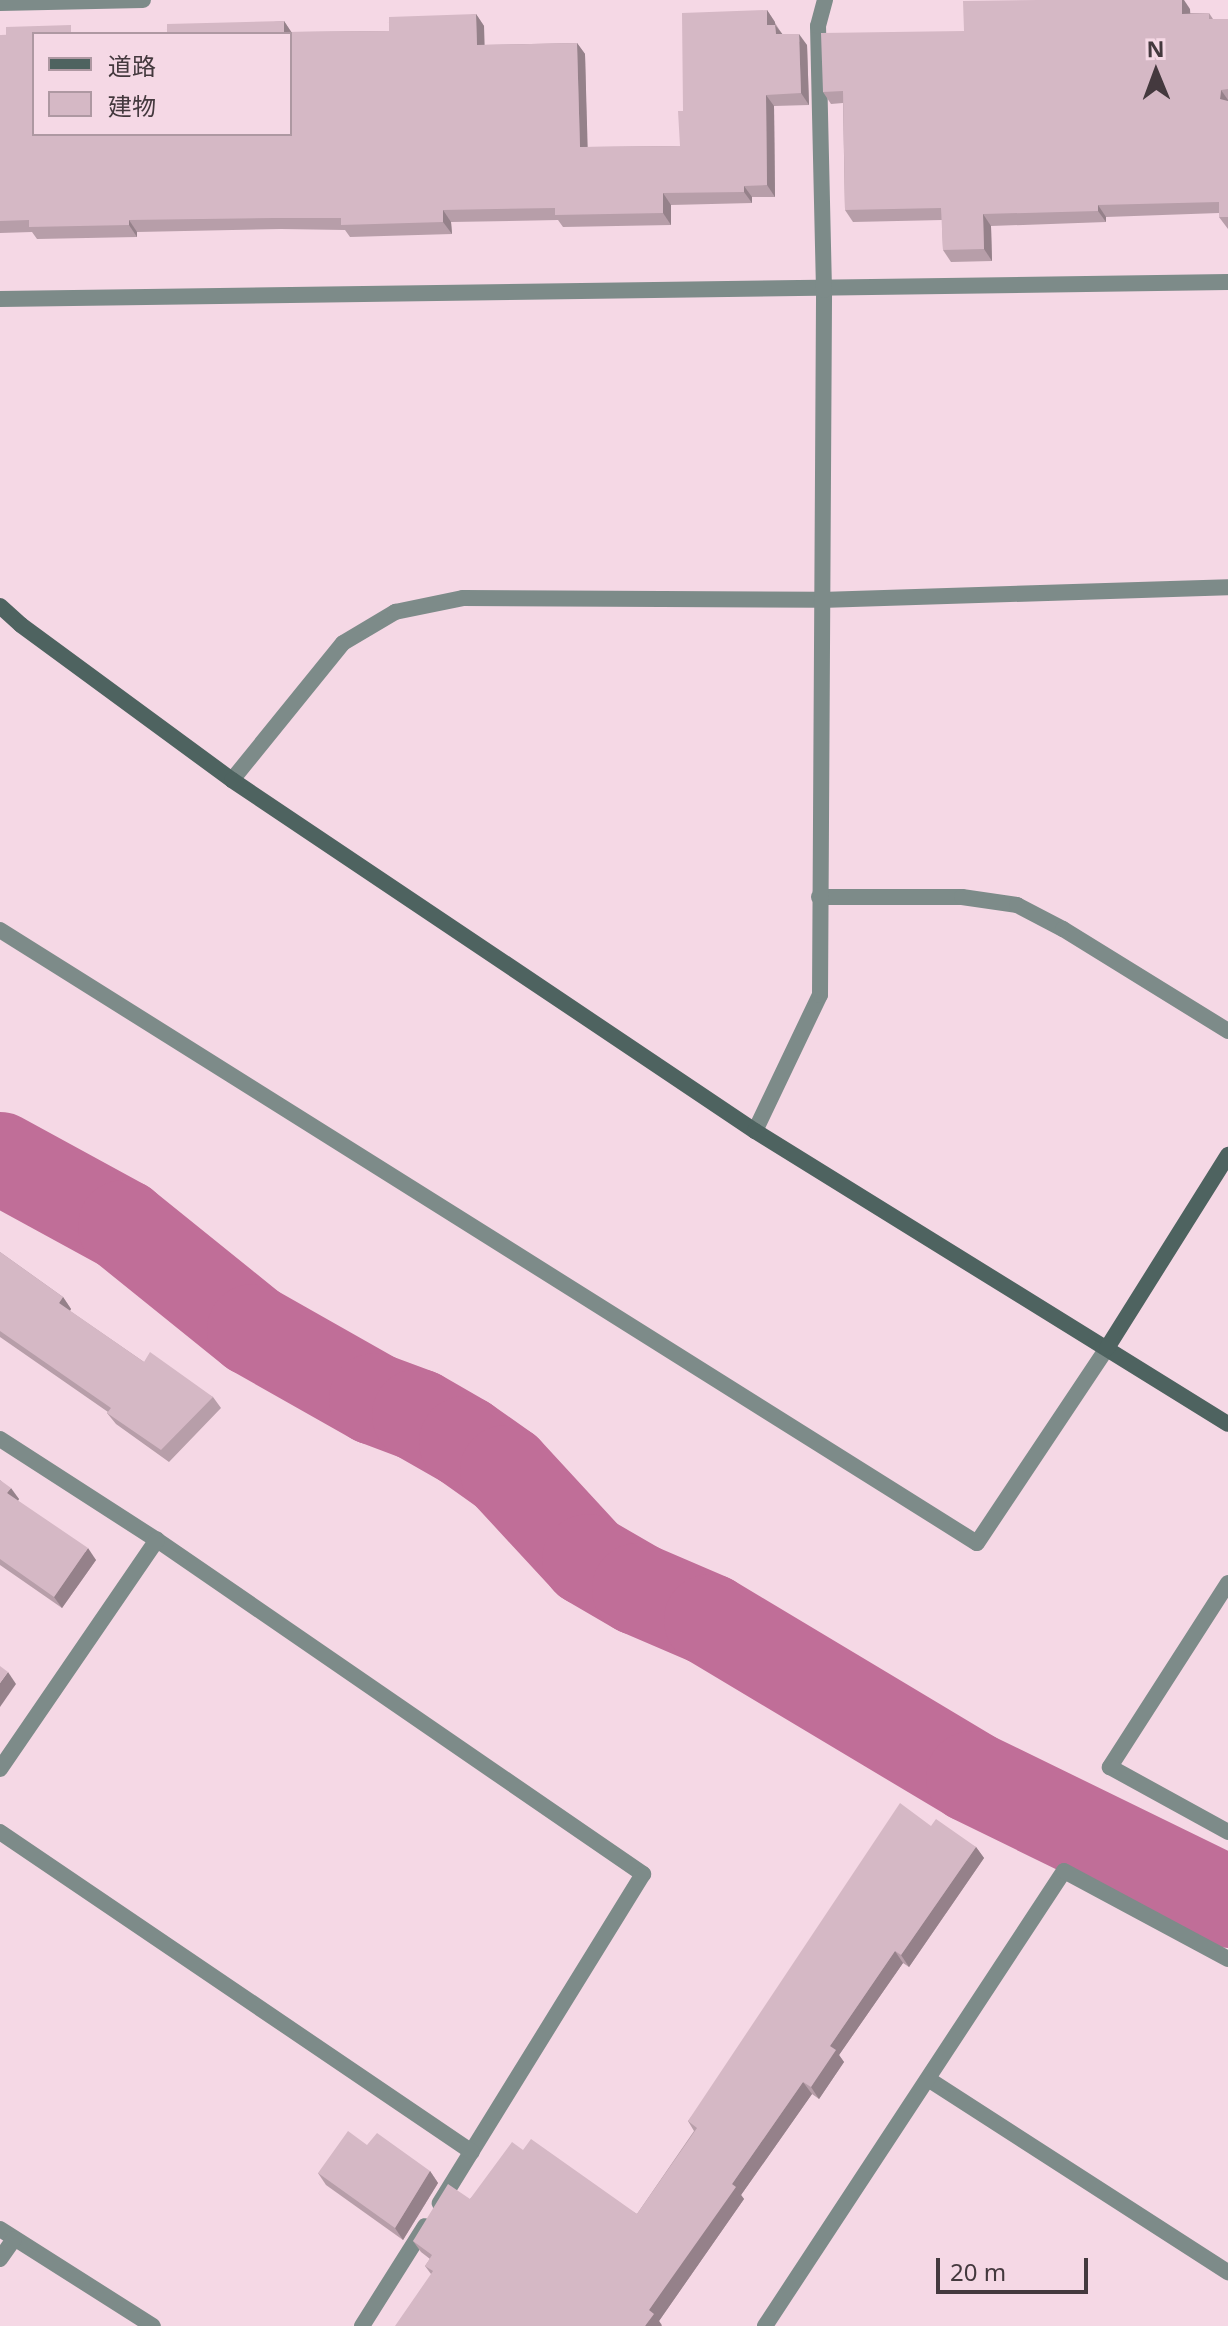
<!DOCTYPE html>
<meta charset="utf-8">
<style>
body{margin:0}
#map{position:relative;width:1228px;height:2326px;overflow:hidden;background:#f5d8e5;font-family:"Noto Sans","Noto Sans JP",sans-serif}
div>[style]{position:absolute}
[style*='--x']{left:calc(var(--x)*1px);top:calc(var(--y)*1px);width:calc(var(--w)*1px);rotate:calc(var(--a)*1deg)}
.river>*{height:92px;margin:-46px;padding:0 46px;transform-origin:46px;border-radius:46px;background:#c06e98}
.street>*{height:16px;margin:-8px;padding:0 8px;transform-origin:8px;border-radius:8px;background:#7d8b89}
.secondary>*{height:16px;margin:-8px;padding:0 8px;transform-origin:8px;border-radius:8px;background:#4e6360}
.wall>*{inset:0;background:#b79ea9}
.shaded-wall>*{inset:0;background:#95818a}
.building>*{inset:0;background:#d5b8c5}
span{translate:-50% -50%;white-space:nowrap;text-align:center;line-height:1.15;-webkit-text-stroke:7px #f5d8e5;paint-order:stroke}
.legend{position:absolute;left:32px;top:32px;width:260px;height:104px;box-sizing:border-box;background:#f5d8e5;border:2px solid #ae98a2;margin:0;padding:10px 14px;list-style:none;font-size:24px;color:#44393e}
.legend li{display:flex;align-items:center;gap:16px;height:40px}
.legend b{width:40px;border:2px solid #ae98a2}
.north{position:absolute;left:1116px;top:32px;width:80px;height:80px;-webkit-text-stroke:6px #f5d8e5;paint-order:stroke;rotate:359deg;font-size:22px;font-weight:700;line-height:32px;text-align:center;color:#44393e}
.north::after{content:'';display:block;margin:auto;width:28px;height:36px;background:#44393e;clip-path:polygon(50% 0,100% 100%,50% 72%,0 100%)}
.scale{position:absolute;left:936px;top:2258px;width:152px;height:36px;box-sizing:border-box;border:4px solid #44393e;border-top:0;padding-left:10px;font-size:24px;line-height:28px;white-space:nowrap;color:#44393e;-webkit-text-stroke:6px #f5d8e5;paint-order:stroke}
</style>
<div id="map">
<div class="river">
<i style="--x:0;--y:1158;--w:141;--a:28.7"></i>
<i style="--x:124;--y:1226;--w:166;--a:38.9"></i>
<i style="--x:253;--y:1330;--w:140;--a:29.5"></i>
<i style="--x:375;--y:1399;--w:46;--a:20.4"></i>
<i style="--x:418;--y:1415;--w:54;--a:29.9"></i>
<i style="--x:465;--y:1442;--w:50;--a:35.3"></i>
<i style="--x:506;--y:1471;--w:121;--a:47.3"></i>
<i style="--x:588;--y:1560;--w:58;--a:30.1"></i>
<i style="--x:638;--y:1589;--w:78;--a:23.3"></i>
<i style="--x:710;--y:1620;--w:305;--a:30.9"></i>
<i style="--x:972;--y:1777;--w:285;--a:26"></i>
</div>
<div class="street">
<i style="--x:0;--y:3;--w:143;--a:-1.2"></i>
<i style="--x:0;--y:299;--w:1228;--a:-0.79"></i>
<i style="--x:232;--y:780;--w:176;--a:-51"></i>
<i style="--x:343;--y:643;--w:61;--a:-30.8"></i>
<i style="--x:395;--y:612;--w:69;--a:-11.6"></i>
<i style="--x:463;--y:598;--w:358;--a:0.3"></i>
<i style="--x:821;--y:600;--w:407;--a:-1.8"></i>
<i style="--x:819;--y:897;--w:143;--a:0"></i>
<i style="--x:962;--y:897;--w:56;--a:8.3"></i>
<i style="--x:1017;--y:905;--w:52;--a:27.6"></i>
<i style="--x:1063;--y:929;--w:194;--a:31.7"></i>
<i style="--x:0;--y:930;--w:1153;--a:32.11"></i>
<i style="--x:977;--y:1543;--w:234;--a:-56.3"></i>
<i style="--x:755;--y:1131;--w:151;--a:-64.5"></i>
<i style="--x:820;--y:995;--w:705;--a:-89.67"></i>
<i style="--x:824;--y:290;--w:264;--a:-91.3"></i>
<i style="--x:818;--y:26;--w:27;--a:-75"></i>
<i style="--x:0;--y:1439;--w:187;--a:32.8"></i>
<i style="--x:157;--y:1540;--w:590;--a:34.5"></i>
<i style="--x:643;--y:1874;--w:387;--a:121.7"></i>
<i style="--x:1228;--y:1583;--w:219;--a:122.7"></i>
<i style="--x:1110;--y:1767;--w:135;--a:28.8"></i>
<i style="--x:0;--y:1769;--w:278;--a:-55.6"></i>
<i style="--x:0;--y:1832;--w:570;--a:34.14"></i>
<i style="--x:928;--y:2079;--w:357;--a:32.8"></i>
<i style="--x:0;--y:2229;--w:181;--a:32.4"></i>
<i style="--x:0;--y:2259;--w:24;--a:-55"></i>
<i style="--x:362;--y:2326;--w:118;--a:-57.8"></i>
<i style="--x:765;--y:2326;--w:544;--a:-56.69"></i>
<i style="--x:1064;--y:1871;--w:186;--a:28.2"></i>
</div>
<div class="secondary">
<i style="--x:0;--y:606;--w:28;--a:42"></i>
<i style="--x:21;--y:625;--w:262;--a:36.3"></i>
<i style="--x:232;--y:780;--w:630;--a:33.87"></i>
<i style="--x:755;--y:1131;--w:556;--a:31.78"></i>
<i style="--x:1107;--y:1348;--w:228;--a:-57.9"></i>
</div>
<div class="wall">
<i style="clip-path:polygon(1190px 9px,1190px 13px,1209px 13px,1213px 19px,1228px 19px,1228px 229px,1219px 217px,1219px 213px,1106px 217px,1106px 222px,991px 226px,992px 261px,951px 262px,943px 250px,942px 220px,853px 222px,845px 210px,843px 103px,831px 104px,823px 92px)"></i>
<i style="clip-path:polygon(767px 10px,782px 34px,807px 45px,809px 105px,774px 106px,775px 197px,752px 197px,752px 203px,671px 205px,671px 225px,563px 227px,558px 220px,451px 222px,452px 234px,350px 237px,345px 230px,281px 229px,137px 232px,137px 237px,37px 239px,32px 232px,0 233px,0 35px,167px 32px,284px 21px,291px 32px,389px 31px,476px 14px,484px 26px,484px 45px,577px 43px,585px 54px,587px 147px,680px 146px,683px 111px)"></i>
<i style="clip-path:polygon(0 1252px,63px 1297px,71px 1309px,70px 1311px,144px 1362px,213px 1397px,221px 1408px,169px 1462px,116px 1424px,107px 1413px,108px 1412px,0 1337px)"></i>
<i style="clip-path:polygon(0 1480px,19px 1499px,18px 1501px,96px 1560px,62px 1608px,0 1565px)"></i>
<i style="clip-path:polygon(931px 1826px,976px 1847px,984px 1858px,909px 1967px,903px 1963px,839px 2055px,844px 2062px,819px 2099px,812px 2094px,741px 2195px,744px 2199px,659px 2321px,662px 2325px,431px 2274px,425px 2266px,430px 2259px,421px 2252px,413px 2241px,470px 2199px,523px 2150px,637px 2214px,694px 2131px,688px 2121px)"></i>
<i style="clip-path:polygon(430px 2171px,438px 2183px,403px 2240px,326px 2185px,318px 2173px)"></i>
</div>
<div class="shaded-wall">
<i style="clip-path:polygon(1182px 0,1184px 0,1190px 9px,1191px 25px,1182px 14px)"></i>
<i style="clip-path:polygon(767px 10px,775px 22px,775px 37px,767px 25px)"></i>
<i style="clip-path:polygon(476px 14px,484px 26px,485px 57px,477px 45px)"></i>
<i style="clip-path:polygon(284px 21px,292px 33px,284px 32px)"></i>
<i style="clip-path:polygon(775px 25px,784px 36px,776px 34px)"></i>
<i style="clip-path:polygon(799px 34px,807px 45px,809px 105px,801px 93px)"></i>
<i style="clip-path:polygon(577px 43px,585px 54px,588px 159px,580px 147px)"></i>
<i style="clip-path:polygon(1221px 90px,1228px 100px,1228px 110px,1220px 99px)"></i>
<i style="clip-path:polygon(766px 95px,774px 106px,775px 197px,767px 185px)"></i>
<i style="clip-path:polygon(744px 186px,752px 197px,752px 203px,744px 192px)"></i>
<i style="clip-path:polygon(663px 193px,671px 205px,671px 225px,663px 213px)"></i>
<i style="clip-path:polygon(1098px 205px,1106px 217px,1106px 222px,1098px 211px)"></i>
<i style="clip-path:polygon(443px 210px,451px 222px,452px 234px,443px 222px)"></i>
<i style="clip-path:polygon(983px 214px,991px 226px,992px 261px,984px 249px)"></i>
<i style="clip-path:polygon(129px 220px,137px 232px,137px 237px,129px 225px)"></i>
<i style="clip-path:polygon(63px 1297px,71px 1309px,67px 1315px,59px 1303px)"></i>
<i style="clip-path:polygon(11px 1488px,19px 1499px,15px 1505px,7px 1493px)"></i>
<i style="clip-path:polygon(88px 1548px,96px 1560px,62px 1608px,54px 1597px)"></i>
<i style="clip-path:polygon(8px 1672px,16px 1684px,0 1707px,0 1683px)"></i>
<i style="clip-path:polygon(976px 1847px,984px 1858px,909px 1967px,901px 1955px)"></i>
<i style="clip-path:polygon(895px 1951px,903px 1963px,839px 2055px,844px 2062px,819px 2099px,811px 2087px,830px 2046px)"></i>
<i style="clip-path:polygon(803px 2082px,812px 2094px,741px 2195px,744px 2199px,659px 2321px,662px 2326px,645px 2326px,649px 2310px,732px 2184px)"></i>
<i style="clip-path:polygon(430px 2171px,438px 2183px,403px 2240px,395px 2228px)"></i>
</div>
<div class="building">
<i style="clip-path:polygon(1038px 0,1182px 0,1182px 14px,1209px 13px,1209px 19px,1228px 19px,1228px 89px,1221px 90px,1220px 99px,1228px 101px,1228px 217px,1219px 217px,1219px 202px,1098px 205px,1098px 211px,983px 214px,984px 249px,943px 250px,941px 208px,845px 210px,843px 91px,823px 92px,821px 33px,964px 31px,963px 1px)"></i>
<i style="clip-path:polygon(evenodd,767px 10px,767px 25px,775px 25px,776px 34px,799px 34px,801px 93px,766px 95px,767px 185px,744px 186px,744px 192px,663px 193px,663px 213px,555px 215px,555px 208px,443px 210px,443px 222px,341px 225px,341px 218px,273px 218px,129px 220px,129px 225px,29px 227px,29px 220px,0 221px,0 35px,6px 35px,6px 27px,71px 25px,71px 34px,167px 32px,167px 24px,284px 21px,284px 32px,389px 31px,389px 17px,476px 14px,477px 45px,577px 43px,580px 147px,680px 146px,678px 111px,683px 111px,682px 13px,767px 10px,34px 34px,290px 34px,290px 134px,34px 134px,34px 34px)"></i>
<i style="clip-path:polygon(0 1252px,63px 1297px,59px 1303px,144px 1362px,150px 1352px,213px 1397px,161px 1450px,107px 1413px,111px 1408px,0 1331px)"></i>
<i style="clip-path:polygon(0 1480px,11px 1488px,7px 1493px,88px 1548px,54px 1597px,0 1559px)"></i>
<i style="clip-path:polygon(0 1666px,8px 1672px,0 1683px)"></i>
<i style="clip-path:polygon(900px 1803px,931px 1826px,936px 1819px,976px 1847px,901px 1955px,895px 1951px,830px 2046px,836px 2050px,811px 2087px,803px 2082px,732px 2184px,736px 2187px,649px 2310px,654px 2314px,645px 2326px,395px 2326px,433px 2271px,425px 2266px,432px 2255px,413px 2241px,448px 2184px,470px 2199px,512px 2142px,523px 2150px,531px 2139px,637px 2214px,697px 2128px,688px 2121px)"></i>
<i style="clip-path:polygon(348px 2131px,367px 2145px,377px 2133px,430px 2171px,395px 2228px,318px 2173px)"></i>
</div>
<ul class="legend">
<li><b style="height:10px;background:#4e6360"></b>道路</li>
<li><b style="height:22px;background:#d5b8c5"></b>建物</li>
</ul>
<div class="north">N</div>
<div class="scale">20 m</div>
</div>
